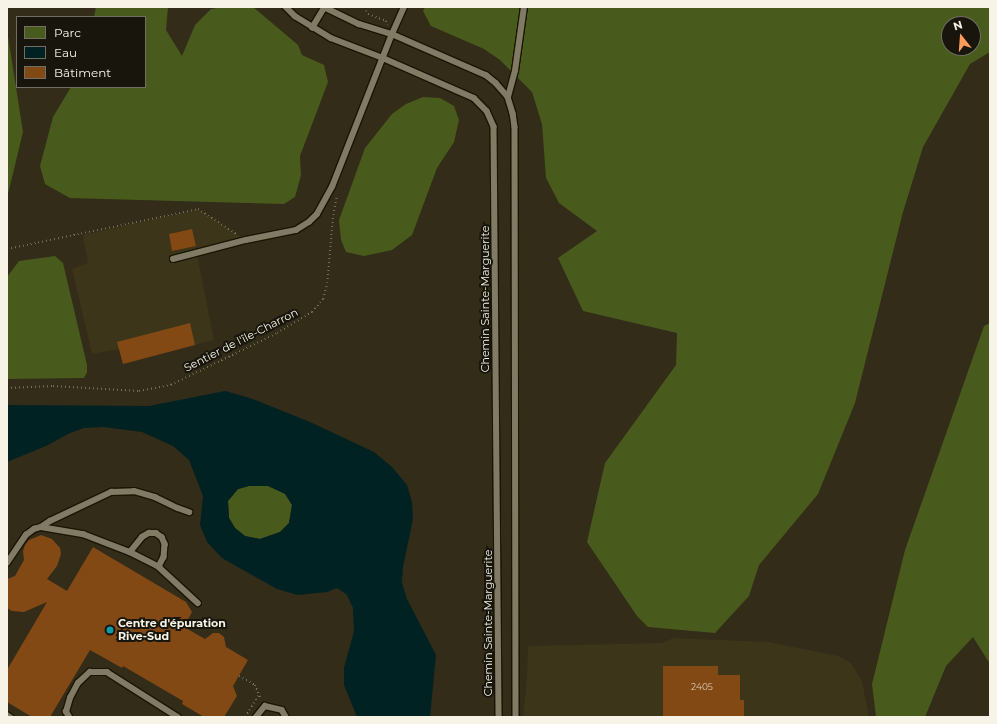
<!DOCTYPE html>
<meta charset="utf-8">
<style>
body{margin:0}
#map{position:relative;width:997px;height:724px;overflow:hidden;background:#322c19;font-family:Montserrat,sans-serif}
div>[style]{position:absolute}
[style*='--x']{left:calc(var(--x)*1px);top:calc(var(--y)*1px);width:calc(var(--w)*1px);rotate:calc(var(--a)*1deg)}
.built>*{inset:0;background:#3c351a}
.green>*{inset:0;background:#485b1c}
.water>*{inset:0;background:#002223}
.building>*{inset:0;background:#834914}
.path>*{height:1.5px;margin-top:-0.75px;transform-origin:0;background:repeating-linear-gradient(90deg,#736e5d 0 1px,transparent 0 4px)}
.roads{filter:drop-shadow(1px 0 #1a1503) drop-shadow(-1px 0 #1a1503) drop-shadow(0 1px #1a1503) drop-shadow(0 -1px #1a1503)}
.lane>*{height:5.5px;margin:-2.75px;padding:0 2.75px;transform-origin:2.75px;border-radius:2.75px;background:#817b65}
.dots>*{width:11px;height:11px;translate:-50% -50%;box-sizing:border-box;border:2px solid #17150c;border-radius:50%}
span{translate:-50% -50%;white-space:nowrap;text-align:center;line-height:1.15;-webkit-text-stroke:4px #17150c;paint-order:stroke}
.number-label{font-size:9px;color:#dac9b2}
.number-label span{-webkit-text-stroke-width:0}
.street-label{font-size:11px;color:#f7f4e7}
.poi-label{font-size:11px;color:#f7f4e7;font-weight:700}
.left{translate:0 -50%;text-align:left}
.frame{position:absolute;inset:0;border:8px solid #f7f4e7;pointer-events:none}
.legend{position:absolute;left:16px;top:16px;width:130px;height:72px;box-sizing:border-box;background:#17150c;border:1px solid #716e64;margin:0;padding:5px 7px;list-style:none;font-size:12px;color:#f7f4e7}
.legend li{display:flex;align-items:center;gap:8px;height:20px}
.legend b{width:20px;border:1px solid #716e64}
.north{position:absolute;left:941px;top:16px;width:40px;height:40px;box-sizing:border-box;background:#17150c;border:1px solid #716e64;border-radius:50%;rotate:343deg;font-size:11px;font-weight:700;line-height:16px;text-align:center;color:#f7f4e7}
.north::after{content:'';display:block;margin:auto;width:14px;height:18px;background:#ff9b5a;clip-path:polygon(50% 0,100% 100%,50% 72%,0 100%)}
</style>
<div id="map">
<div class="built">
<i style="clip-path:polygon(evenodd,198px 209px,246px 240px,197px 254px,214px 340px,123px 364px,119px 349px,92px 354px,72px 269px,88px 263px,83px 235px,198px 209px,192px 229px,196px 245px,172px 251px,169px 234px,192px 229px)"></i>
<i style="clip-path:polygon(673px 638px,768px 642px,838px 656px,851px 663px,862px 681px,869px 717px,523px 717px,527px 678px,528px 646px,663px 643px)"></i>
</div>
<div class="green">
<i style="clip-path:polygon(96px 7px,168px 7px,166px 30px,182px 56px,195px 25px,211px 9px,223px 7px,253px 7px,298px 45px,302px 55px,324px 65px,328px 82px,300px 156px,301px 175px,295px 197px,284px 204px,70px 198px,45px 184px,40px 166px,53px 117px,71px 87px,145px 87px,145px 17px,94px 17px)"></i>
<i style="clip-path:polygon(evenodd,425px 7px,990px 7px,990px 52px,970px 64px,923px 147px,903px 212px,855px 403px,818px 494px,759px 565px,749px 596px,715px 633px,648px 627px,637px 616px,587px 542px,605px 463px,676px 365px,677px 333px,583px 311px,558px 258px,597px 231px,559px 203px,546px 178px,542px 124px,532px 92px,500px 60px,484px 49px,431px 26px,423px 11px,425px 7px,949px 24px,973px 24px,973px 48px,949px 48px,949px 24px)"></i>
<i style="clip-path:polygon(7px 30px,23px 132px,7px 198px)"></i>
<i style="clip-path:polygon(423px 97px,440px 98px,454px 106px,459px 120px,454px 142px,437px 168px,412px 235px,392px 250px,364px 256px,346px 252px,341px 240px,339px 220px,365px 148px,392px 114px,406px 104px)"></i>
<i style="clip-path:polygon(55px 256px,63px 263px,87px 365px,87px 372px,84px 378px,7px 379px,7px 277px,19px 261px)"></i>
<i style="clip-path:polygon(990px 323px,990px 664px,973px 637px,946px 666px,925px 717px,876px 717px,872px 684px,905px 550px,984px 326px)"></i>
<i style="clip-path:polygon(249px 486px,268px 486px,285px 493px,292px 505px,289px 523px,280px 532px,260px 539px,245px 536px,235px 528px,229px 518px,228px 501px,238px 489px)"></i>
</div>
<div class="water">
<i style="clip-path:polygon(evenodd,225px 391px,250px 398px,310px 422px,374px 452px,392px 467px,407px 485px,412px 502px,413px 519px,403px 567px,402px 583px,407px 599px,436px 655px,430px 717px,357px 717px,344px 685px,344px 668px,354px 631px,353px 608px,347px 595px,337px 588px,327px 592px,298px 595px,277px 589px,222px 558px,207px 542px,200px 525px,203px 496px,189px 460px,173px 446px,142px 432px,104px 427px,84px 428px,70px 433px,46px 446px,7px 462px,7px 405px,149px 406px,225px 391px,249px 486px,268px 486px,285px 494px,292px 505px,289px 523px,280px 532px,260px 539px,245px 536px,235px 528px,229px 518px,228px 501px,238px 489px,249px 486px)"></i>
</div>
<div class="building">
<i style="clip-path:polygon(192px 229px,196px 246px,172px 251px,169px 234px)"></i>
<i style="clip-path:polygon(190px 323px,195px 345px,123px 364px,117px 342px)"></i>
<i style="clip-path:polygon(41px 535px,52px 539px,60px 548px,61px 554px,57px 566px,47px 579px,67px 591px,93px 547px,186px 602px,192px 612px,184px 627px,205px 639px,213px 633px,219px 633px,224px 637px,226px 647px,248px 660px,233px 686px,237px 696px,224px 717px,204px 717px,182px 704px,183px 701px,123px 666px,122px 668px,90px 650px,50px 717px,32px 717px,7px 702px,7px 670px,47px 602px,24px 612px,12px 611px,7px 608px,7px 579px,15px 576px,24px 560px,23px 551px,25px 545px,29px 540px)"></i>
<i style="clip-path:polygon(663px 666px,718px 666px,718px 675px,740px 675px,740px 700px,744px 700px,744px 717px,663px 717px)"></i>
</div>
<div class="path">
<i style="--x:364;--y:7;--w:8;--a:60"></i>
<i style="--x:368;--y:14;--w:19;--a:21"></i>
<i style="--x:386;--y:21;--w:4;--a:63"></i>
<i style="--x:7;--y:249;--w:195;--a:-11.8"></i>
<i style="--x:198;--y:209;--w:48;--a:33"></i>
<i style="--x:7;--y:388;--w:46;--a:-2.5"></i>
<i style="--x:53;--y:386;--w:86;--a:3.3"></i>
<i style="--x:139;--y:391;--w:33;--a:-11"></i>
<i style="--x:171;--y:385;--w:118;--a:-26.1"></i>
<i style="--x:277;--y:333;--w:41;--a:-31"></i>
<i style="--x:312;--y:312;--w:17;--a:-50"></i>
<i style="--x:323;--y:299;--w:16;--a:-76"></i>
<i style="--x:327;--y:283;--w:68;--a:-85"></i>
<i style="--x:333;--y:215;--w:20;--a:-79"></i>
<i style="--x:239;--y:676;--w:18;--a:29"></i>
<i style="--x:255;--y:685;--w:15;--a:67"></i>
<i style="--x:245;--y:717;--w:26;--a:-58"></i>
</div>
<div class="roads">
<div class="lane">
<i style="--x:286;--y:7;--w:13;--a:45"></i>
<i style="--x:295;--y:16;--w:42;--a:31.4"></i>
<i style="--x:331;--y:38;--w:56;--a:21"></i>
<i style="--x:383;--y:58;--w:99;--a:23.7"></i>
<i style="--x:474;--y:98;--w:18;--a:45"></i>
<i style="--x:487;--y:111;--w:17;--a:66"></i>
<i style="--x:494;--y:127;--w:590;--a:89.51"></i>
<i style="--x:324;--y:7;--w:39;--a:26"></i>
<i style="--x:359;--y:24;--w:34;--a:17"></i>
<i style="--x:392;--y:34;--w:103;--a:23.6"></i>
<i style="--x:486;--y:75;--w:13;--a:39"></i>
<i style="--x:496;--y:83;--w:18;--a:49"></i>
<i style="--x:508;--y:97;--w:17;--a:73"></i>
<i style="--x:513;--y:113;--w:14;--a:82"></i>
<i style="--x:515;--y:127;--w:590;--a:89.9"></i>
<i style="--x:312;--y:28;--w:23;--a:-59"></i>
<i style="--x:508;--y:97;--w:27;--a:-75"></i>
<i style="--x:515;--y:71;--w:65;--a:-82"></i>
<i style="--x:173;--y:259;--w:75;--a:-14.6"></i>
<i style="--x:246;--y:240;--w:51;--a:-11.3"></i>
<i style="--x:296;--y:230;--w:15;--a:-32"></i>
<i style="--x:309;--y:222;--w:11;--a:-45"></i>
<i style="--x:317;--y:214;--w:31;--a:-61"></i>
<i style="--x:332;--y:187;--w:164;--a:-68.6"></i>
<i style="--x:392;--y:34;--w:30;--a:-66"></i>
<i style="--x:41;--y:527;--w:11;--a:-34"></i>
<i style="--x:50;--y:521;--w:68;--a:-25.4"></i>
<i style="--x:111;--y:492;--w:23;--a:-2"></i>
<i style="--x:134;--y:491;--w:22;--a:16"></i>
<i style="--x:155;--y:497;--w:25;--a:26"></i>
<i style="--x:178;--y:508;--w:12;--a:20"></i>
<i style="--x:130;--y:552;--w:19;--a:-51"></i>
<i style="--x:142;--y:537;--w:8;--a:-30"></i>
<i style="--x:149;--y:533;--w:7;--a:0"></i>
<i style="--x:156;--y:533;--w:7;--a:34"></i>
<i style="--x:162;--y:537;--w:8;--a:67"></i>
<i style="--x:165;--y:544;--w:13;--a:94"></i>
<i style="--x:164;--y:557;--w:11;--a:117"></i>
<i style="--x:7;--y:563;--w:34;--a:-56"></i>
<i style="--x:26;--y:535;--w:10;--a:-37"></i>
<i style="--x:34;--y:529;--w:7;--a:-16"></i>
<i style="--x:41;--y:527;--w:43;--a:9.5"></i>
<i style="--x:83;--y:534;--w:50;--a:21"></i>
<i style="--x:130;--y:552;--w:33;--a:27"></i>
<i style="--x:159;--y:567;--w:53;--a:42.7"></i>
<i style="--x:7;--y:715;--w:4;--a:34"></i>
<i style="--x:69;--y:717;--w:6;--a:-121"></i>
<i style="--x:66;--y:712;--w:15;--a:-74"></i>
<i style="--x:70;--y:698;--w:17;--a:-62"></i>
<i style="--x:78;--y:683;--w:16;--a:-43"></i>
<i style="--x:90;--y:672;--w:17;--a:0"></i>
<i style="--x:107;--y:672;--w:84;--a:32.4"></i>
<i style="--x:256;--y:717;--w:14;--a:-51"></i>
<i style="--x:265;--y:706;--w:17;--a:13"></i>
<i style="--x:282;--y:710;--w:8;--a:60"></i>
</div>
</div>
<div class="dots">
<i style="left:110px;top:630px;background:#0f9aa8"></i>
</div>
<div class="number-label">
<span style="left:702px;top:687px">2405</span>
</div>
<div class="street-label">
<span style="left:485px;top:299px;rotate:-90deg">Chemin Sainte-Marguerite</span>
<span style="left:241px;top:340px;rotate:-27deg">Sentier de l'île-Charron</span>
<span style="left:488px;top:623px;rotate:-90deg">Chemin Sainte-Marguerite</span>
</div>
<div class="poi-label">
<span class="left" style="left:118px;top:630px">Centre d'épuration<br>Rive-Sud</span>
</div>
<div class="frame"></div>
<ul class="legend">
<li><b style="height:11px;background:#485b1c"></b>Parc</li>
<li><b style="height:11px;background:#002223"></b>Eau</li>
<li><b style="height:11px;background:#834914"></b>Bâtiment</li>
</ul>
<div class="north">N</div>
</div>
